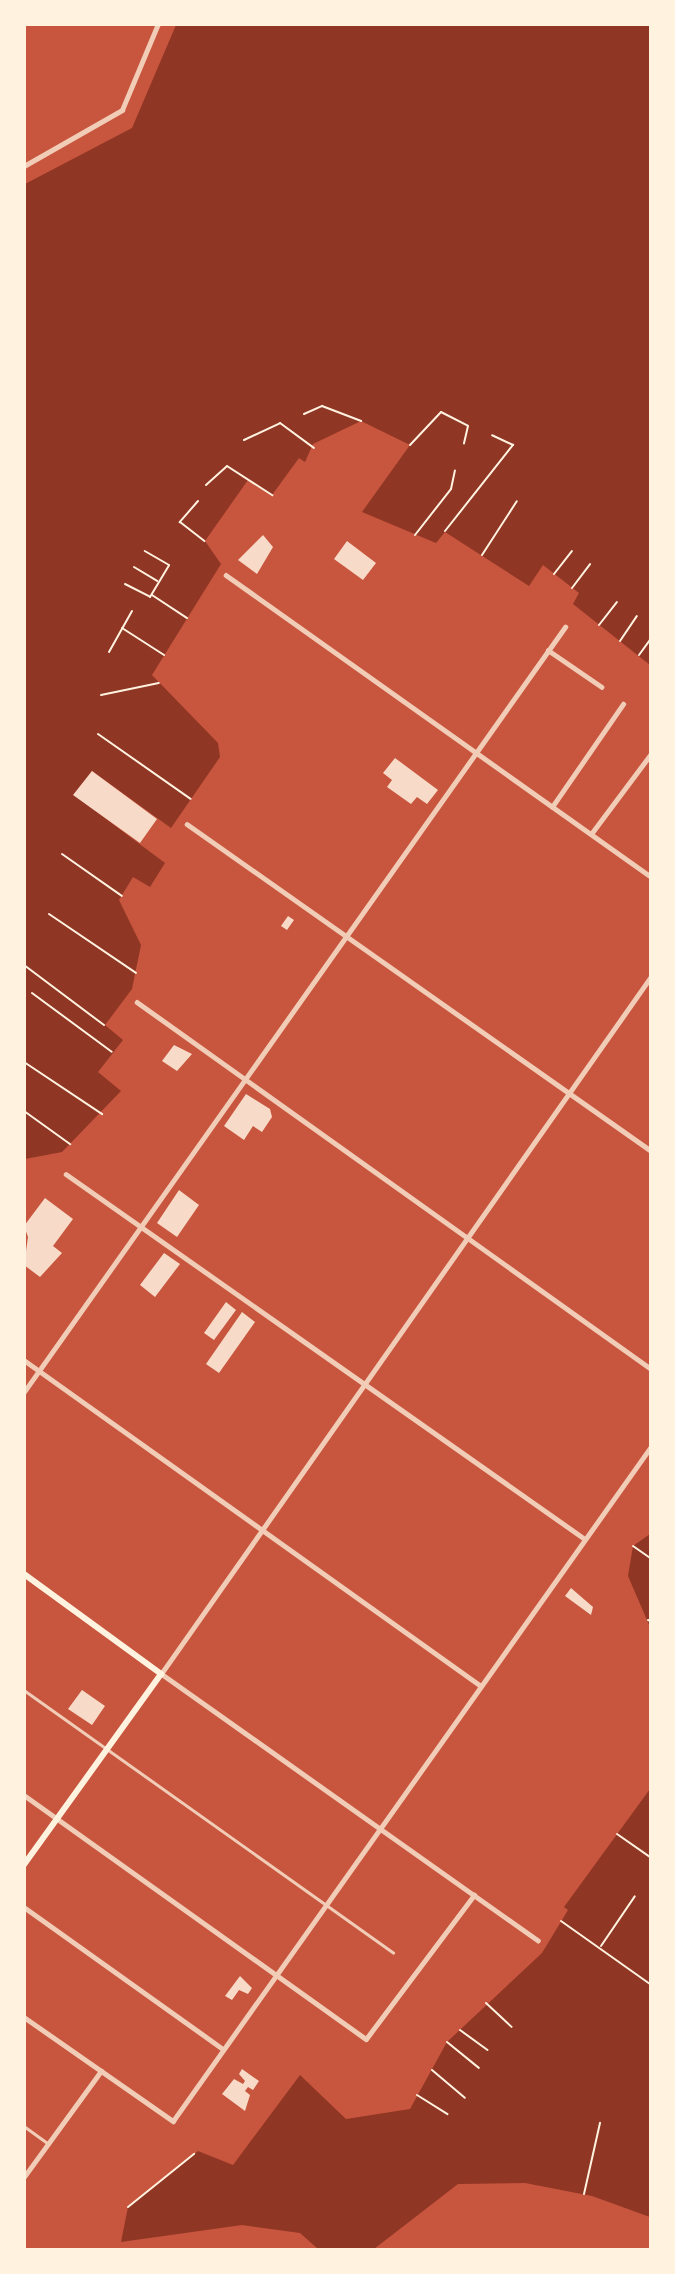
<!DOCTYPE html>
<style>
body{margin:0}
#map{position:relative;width:675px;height:2274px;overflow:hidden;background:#c8553d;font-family:Bitter,serif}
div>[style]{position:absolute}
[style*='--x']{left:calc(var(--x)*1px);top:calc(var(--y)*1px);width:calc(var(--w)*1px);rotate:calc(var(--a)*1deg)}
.water>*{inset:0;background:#8f3625}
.building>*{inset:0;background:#f7dbc8}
.path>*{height:2px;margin:-1px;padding:0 1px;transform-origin:1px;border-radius:1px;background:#fff3e0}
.service>*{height:2.5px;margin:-1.25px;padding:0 1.25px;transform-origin:1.25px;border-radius:1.25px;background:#f1ccb7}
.minor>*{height:4.5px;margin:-2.25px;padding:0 2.25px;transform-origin:2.25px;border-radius:2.25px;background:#f1ccb7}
.secondary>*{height:6px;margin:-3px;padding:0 3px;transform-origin:3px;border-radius:3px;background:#fff3e0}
span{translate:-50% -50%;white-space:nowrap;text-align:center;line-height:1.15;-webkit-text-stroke:5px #fff3e0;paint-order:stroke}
.frame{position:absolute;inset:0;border:26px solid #fff3e0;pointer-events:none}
</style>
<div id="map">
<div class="water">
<i style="clip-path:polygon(176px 25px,650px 25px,650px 665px,573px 604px,579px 593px,543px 565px,529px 586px,445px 532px,436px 543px,362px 512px,410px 445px,361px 421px,313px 444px,305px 462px,299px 458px,272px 495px,248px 480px,205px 541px,221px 564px,152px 675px,218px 743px,220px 757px,171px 828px,92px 771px,74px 795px,165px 863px,150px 887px,133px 877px,119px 900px,141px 945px,132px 989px,105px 1025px,123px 1040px,98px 1072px,121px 1091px,62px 1152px,25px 1159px,25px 184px,132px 128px)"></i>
<i style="clip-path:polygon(650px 1534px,650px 1627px,628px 1576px,633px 1546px)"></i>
<i style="clip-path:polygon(650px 1789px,650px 2217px,592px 2196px,525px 2183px,458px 2184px,374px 2249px,318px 2249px,300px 2233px,242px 2225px,121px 2242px,128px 2207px,198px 2151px,233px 2165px,300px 2075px,346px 2119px,410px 2109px,447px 2042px,542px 1953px,568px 1910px,564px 1907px)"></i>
</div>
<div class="building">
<i style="clip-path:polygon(263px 535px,273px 547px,257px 574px,238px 560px)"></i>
<i style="clip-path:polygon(347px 541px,376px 563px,363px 580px,334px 559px)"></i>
<i style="clip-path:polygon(395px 758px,438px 790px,427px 804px,417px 797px,411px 804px,387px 787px,392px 780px,383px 773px)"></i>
<i style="clip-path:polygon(92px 771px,157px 819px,140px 843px,73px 795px)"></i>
<i style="clip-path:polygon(288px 916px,294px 920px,287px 930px,281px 926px)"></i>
<i style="clip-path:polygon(174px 1045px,192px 1054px,177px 1071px,162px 1061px)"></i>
<i style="clip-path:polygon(246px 1094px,270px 1109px,272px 1117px,262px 1132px,253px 1126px,244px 1140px,224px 1126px)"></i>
<i style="clip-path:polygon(179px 1190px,199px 1205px,177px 1237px,157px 1223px)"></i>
<i style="clip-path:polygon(45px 1198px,73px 1219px,53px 1246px,62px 1253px,40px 1277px,24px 1265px,28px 1237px,24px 1226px)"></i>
<i style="clip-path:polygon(164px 1253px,180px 1264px,155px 1297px,140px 1285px)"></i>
<i style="clip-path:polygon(226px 1302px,236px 1310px,214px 1340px,204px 1333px)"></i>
<i style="clip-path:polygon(242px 1312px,255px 1322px,219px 1373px,206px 1364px)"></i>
<i style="clip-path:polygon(571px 1588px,593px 1607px,591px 1615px,565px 1596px)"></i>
<i style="clip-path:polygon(82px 1690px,105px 1706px,92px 1725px,68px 1709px)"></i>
<i style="clip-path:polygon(240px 1976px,252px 1988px,248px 1994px,239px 1990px,232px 2000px,225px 1996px)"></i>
<i style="clip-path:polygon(242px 2069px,259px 2081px,253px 2090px,248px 2087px,245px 2091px,250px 2095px,245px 2111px,222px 2094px,234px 2079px,243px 2084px,245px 2081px,239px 2074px)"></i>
</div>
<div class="path">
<i style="--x:304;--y:414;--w:20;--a:-24"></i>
<i style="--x:322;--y:406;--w:42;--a:21"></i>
<i style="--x:244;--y:440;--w:40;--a:-25"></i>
<i style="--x:280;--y:423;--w:42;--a:36.3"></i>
<i style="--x:410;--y:445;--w:45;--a:-46.8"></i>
<i style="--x:441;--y:412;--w:30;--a:27"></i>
<i style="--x:468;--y:426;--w:18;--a:103"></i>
<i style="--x:206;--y:485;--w:28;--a:-42"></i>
<i style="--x:227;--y:466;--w:54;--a:32.8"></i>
<i style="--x:198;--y:501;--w:28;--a:131"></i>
<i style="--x:180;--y:522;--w:31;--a:38"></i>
<i style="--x:445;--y:531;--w:110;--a:-51.7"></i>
<i style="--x:513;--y:445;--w:23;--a:-155"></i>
<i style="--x:415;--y:535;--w:58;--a:-52"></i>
<i style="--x:451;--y:489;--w:19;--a:-78"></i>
<i style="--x:482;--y:555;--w:64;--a:-57.1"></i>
<i style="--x:134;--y:567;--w:27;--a:31"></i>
<i style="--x:554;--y:574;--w:29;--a:-52"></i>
<i style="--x:125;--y:584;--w:28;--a:27"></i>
<i style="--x:150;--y:597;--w:37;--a:-59"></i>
<i style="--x:169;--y:565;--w:28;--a:-150"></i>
<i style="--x:572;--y:588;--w:30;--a:-53"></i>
<i style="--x:152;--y:595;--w:42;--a:33.3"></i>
<i style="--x:599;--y:625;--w:29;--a:-52"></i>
<i style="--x:122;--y:628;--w:50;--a:32.7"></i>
<i style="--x:620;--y:641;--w:30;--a:-56"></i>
<i style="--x:109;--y:652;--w:47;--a:-60.7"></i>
<i style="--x:639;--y:655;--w:19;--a:-54"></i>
<i style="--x:101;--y:695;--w:59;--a:-11.7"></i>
<i style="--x:98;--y:734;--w:113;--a:35"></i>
<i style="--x:62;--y:854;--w:73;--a:35"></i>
<i style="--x:49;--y:914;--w:105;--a:34.1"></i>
<i style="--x:24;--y:965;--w:100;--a:36.9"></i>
<i style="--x:32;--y:993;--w:99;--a:36.4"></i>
<i style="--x:24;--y:1062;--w:94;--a:33.7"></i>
<i style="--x:24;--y:1111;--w:57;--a:35.7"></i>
<i style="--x:633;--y:1546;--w:21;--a:35"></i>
<i style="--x:648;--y:1620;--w:2;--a:27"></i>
<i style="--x:617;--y:1834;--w:40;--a:34.9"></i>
<i style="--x:561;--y:1921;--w:109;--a:35.3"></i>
<i style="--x:601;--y:1946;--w:60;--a:-55.8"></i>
<i style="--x:486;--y:2003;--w:35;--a:43"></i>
<i style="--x:460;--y:2030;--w:34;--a:36"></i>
<i style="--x:447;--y:2042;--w:41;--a:39.1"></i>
<i style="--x:432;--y:2070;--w:43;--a:40.3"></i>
<i style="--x:417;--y:2095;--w:36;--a:32"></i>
<i style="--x:584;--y:2194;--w:73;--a:-77.3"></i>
<i style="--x:128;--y:2207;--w:85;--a:-38.8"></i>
</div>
<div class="service">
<i style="--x:24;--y:1690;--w:453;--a:35.4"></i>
<i style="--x:24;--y:2126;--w:29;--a:36"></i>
</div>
<div class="minor">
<i style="--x:24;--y:166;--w:113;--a:-29.7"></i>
<i style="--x:122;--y:110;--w:93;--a:-67.3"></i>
<i style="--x:226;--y:575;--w:520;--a:35.37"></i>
<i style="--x:548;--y:650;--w:65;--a:34.4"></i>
<i style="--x:552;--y:807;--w:125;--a:-55.4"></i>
<i style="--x:187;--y:824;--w:566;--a:35.15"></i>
<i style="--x:591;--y:834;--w:99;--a:-53.2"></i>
<i style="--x:137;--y:1002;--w:630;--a:35.51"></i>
<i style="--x:66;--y:1174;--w:634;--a:35.12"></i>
<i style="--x:24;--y:1360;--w:561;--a:35.5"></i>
<i style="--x:24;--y:1392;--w:937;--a:-54.73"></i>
<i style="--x:24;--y:1795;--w:420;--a:35.5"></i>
<i style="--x:366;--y:2039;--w:180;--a:-53.1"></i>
<i style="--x:24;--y:1907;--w:244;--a:35.5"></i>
<i style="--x:538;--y:1941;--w:462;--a:-144.7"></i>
<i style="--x:161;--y:1674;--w:851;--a:-54.91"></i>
<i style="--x:24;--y:2017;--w:182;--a:34.9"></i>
<i style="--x:173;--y:2121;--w:825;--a:-54.67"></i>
<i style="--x:24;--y:2177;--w:131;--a:-54"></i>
</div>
<div class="secondary">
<i style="--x:24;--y:1574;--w:170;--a:36.1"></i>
<i style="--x:161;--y:1674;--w:235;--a:125.7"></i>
</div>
<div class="frame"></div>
</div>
